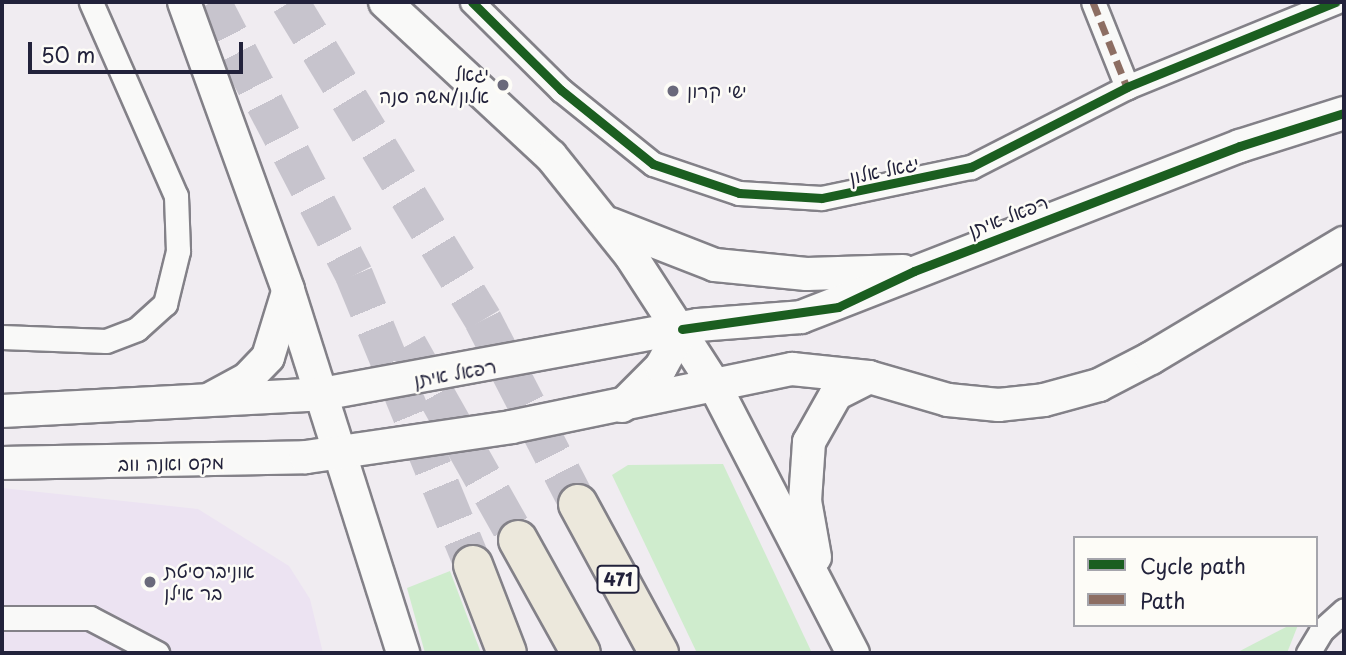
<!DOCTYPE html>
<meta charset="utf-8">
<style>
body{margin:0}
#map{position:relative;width:1346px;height:655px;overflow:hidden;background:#f0ecf1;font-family:"Playpen Sans","Playpen Sans Hebrew",sans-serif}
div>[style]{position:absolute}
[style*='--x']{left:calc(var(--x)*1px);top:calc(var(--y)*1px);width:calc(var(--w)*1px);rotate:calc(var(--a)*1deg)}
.built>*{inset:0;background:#ece3f2}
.green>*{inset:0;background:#cfeccd}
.highway-tunnel>*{height:38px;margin-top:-19px;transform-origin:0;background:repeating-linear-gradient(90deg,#c7c4cd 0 38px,transparent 0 57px)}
.roads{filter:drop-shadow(2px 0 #838188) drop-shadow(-2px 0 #838188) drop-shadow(0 2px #838188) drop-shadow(0 -2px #838188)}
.street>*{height:23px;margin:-11.5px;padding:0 11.5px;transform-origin:11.5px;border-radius:11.5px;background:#f9f9f8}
.secondary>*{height:32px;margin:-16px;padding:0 16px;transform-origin:16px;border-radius:16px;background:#f9f9f8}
.highway>*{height:38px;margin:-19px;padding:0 19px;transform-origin:19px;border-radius:19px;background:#ece8dc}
.quiet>*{height:7px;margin-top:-3.5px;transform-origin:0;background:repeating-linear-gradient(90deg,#8d6e63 0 14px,transparent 0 21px)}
.cycleway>*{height:9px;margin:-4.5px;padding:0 4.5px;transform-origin:4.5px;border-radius:4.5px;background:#1b5e20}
.dots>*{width:19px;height:19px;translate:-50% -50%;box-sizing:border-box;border:4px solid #fdfcf7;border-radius:50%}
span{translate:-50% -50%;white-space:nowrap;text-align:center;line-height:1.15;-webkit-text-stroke:5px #fdfcf7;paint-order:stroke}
.shield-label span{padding:2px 5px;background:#fdfcf7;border:2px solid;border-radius:5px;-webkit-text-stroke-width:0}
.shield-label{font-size:18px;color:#22223b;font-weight:700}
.poi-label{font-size:19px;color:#22223b}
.right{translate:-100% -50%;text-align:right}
.left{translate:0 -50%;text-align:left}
.street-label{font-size:19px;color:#22223b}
.frame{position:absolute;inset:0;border:4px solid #22223b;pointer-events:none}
.legend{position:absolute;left:1073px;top:536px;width:245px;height:91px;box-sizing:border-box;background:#fdfcf7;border:2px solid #a5a5ac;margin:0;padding:9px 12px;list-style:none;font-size:21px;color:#22223b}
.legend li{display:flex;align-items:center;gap:14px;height:35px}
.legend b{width:35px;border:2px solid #a5a5ac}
.scale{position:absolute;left:28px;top:42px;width:215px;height:32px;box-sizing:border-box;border:4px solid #22223b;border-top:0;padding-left:9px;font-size:21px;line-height:24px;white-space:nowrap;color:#22223b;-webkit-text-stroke:5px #fdfcf7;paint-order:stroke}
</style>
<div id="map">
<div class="built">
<i style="clip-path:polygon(2px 488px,198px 509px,289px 566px,310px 599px,323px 653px,2px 653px)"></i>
</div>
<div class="green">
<i style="clip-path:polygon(723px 464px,812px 653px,697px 653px,612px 475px,628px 465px)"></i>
<i style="clip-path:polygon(450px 571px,481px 653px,425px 653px,407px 588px)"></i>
<i style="clip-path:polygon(1290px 625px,1298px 625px,1287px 653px,1236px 653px)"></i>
</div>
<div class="highway-tunnel">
<i style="--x:212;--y:2;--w:308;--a:62.5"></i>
<i style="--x:354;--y:275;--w:313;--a:67.7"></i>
<i style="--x:290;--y:2;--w:372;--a:58.7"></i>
<i style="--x:483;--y:320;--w:207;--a:62.7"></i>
<i style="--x:408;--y:345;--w:224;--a:60.6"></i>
</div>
<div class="roads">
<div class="street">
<i style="--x:472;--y:2;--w:125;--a:44.7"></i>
<i style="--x:561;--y:90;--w:118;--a:38.8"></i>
<i style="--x:653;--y:164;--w:91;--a:18.6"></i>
<i style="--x:739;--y:193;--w:83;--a:3.4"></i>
<i style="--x:822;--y:198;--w:152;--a:-11.8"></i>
<i style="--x:971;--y:167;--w:175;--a:-27.1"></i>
<i style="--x:1127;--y:87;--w:225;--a:-22.2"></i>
<i style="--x:1093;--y:2;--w:92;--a:68.2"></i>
<i style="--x:2;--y:337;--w:104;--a:2.2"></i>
<i style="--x:106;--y:341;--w:33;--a:-21"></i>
<i style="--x:137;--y:329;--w:38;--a:-42"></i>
<i style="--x:165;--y:304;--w:55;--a:-76.2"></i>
<i style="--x:178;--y:251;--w:55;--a:-92.1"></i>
<i style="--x:176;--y:196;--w:212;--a:-113.7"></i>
<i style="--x:2;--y:618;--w:88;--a:0"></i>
<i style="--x:90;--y:618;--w:76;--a:27.6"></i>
<i style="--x:1308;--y:653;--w:26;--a:-59"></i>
<i style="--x:1321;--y:631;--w:31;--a:-42"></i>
</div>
<div class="secondary">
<i style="--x:184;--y:2;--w:306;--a:70.1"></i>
<i style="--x:288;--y:290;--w:381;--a:72.4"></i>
<i style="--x:385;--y:2;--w:226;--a:42.9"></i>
<i style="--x:551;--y:156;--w:128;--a:51.3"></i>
<i style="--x:631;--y:256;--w:155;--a:57.1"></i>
<i style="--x:715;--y:386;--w:301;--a:62.7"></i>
<i style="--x:610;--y:224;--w:113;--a:21.3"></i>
<i style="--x:715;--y:265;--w:92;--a:5.6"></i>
<i style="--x:807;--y:274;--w:96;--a:-1.8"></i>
<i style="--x:210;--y:399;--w:42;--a:-28.4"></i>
<i style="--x:247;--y:379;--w:30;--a:-46"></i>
<i style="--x:268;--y:357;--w:68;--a:-72.9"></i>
<i style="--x:622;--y:406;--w:55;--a:-45"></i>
<i style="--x:661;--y:367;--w:43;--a:-61.1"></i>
<i style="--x:2;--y:411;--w:320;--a:-3"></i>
<i style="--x:322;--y:394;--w:382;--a:-10.4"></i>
<i style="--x:698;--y:325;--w:103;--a:-4.4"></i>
<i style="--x:801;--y:317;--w:471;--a:-21.3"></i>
<i style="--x:1240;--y:146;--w:109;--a:-17.6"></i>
<i style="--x:2;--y:463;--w:304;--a:-1.1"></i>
<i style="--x:306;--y:457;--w:207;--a:-8.3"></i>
<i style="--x:511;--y:427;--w:287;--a:-11.7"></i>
<i style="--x:792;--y:369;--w:77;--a:5.9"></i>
<i style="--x:869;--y:377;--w:82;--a:16.2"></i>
<i style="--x:948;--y:400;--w:51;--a:5.6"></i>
<i style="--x:999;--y:405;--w:45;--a:-6.3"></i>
<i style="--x:1044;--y:400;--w:57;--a:-15.3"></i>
<i style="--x:1099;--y:385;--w:59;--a:-27.4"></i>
<i style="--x:1151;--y:358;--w:225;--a:-30.8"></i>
<i style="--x:815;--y:557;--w:57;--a:-100.1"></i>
<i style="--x:805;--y:501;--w:59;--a:-86.1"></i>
<i style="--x:809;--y:442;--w:55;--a:-60.6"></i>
<i style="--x:836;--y:394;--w:37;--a:-27"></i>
</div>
<div class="highway">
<i style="--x:578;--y:504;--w:170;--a:61.5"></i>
<i style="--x:518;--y:540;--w:129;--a:60.9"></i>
<i style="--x:473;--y:565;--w:94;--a:68.9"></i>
</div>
</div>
<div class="quiet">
<i style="--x:1093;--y:2;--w:92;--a:68.2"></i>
</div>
<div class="cycleway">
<i style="--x:472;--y:2;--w:125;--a:44.7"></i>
<i style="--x:561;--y:90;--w:118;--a:38.8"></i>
<i style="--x:653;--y:164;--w:91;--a:18.6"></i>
<i style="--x:739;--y:193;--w:83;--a:3.4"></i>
<i style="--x:822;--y:198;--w:152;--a:-11.8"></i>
<i style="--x:971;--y:167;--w:175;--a:-27.1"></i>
<i style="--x:1127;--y:87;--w:225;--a:-22.2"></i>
<i style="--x:682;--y:329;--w:158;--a:-8"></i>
<i style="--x:838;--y:307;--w:84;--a:-25.3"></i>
<i style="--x:914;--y:271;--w:349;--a:-21"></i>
<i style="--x:1240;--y:146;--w:109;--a:-17.6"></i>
</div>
<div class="dots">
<i style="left:503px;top:85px;background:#6a697b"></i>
<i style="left:673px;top:91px;background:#6a697b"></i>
<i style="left:150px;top:582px;background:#6a697b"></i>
</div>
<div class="shield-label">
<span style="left:618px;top:579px">471</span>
</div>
<div class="poi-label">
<span class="right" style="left:489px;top:85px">יגאל<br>אלון/משה סנה</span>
<span class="left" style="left:687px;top:91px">ישי קרון</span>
<span class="left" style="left:164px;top:582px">אוניברסיטת<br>בר אילן</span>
</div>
<div class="street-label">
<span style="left:884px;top:170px;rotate:-12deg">יגאל אלון</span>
<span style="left:1008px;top:216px;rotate:-21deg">רפאל איתן</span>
<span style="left:455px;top:373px;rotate:-10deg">רפאל איתן</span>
<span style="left:171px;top:463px;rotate:-1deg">מקס ואנה ווב</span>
</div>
<div class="frame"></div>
<ul class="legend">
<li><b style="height:9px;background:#1b5e20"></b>Cycle path</li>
<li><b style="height:9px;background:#8d6e63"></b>Path</li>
</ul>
<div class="scale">50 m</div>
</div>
